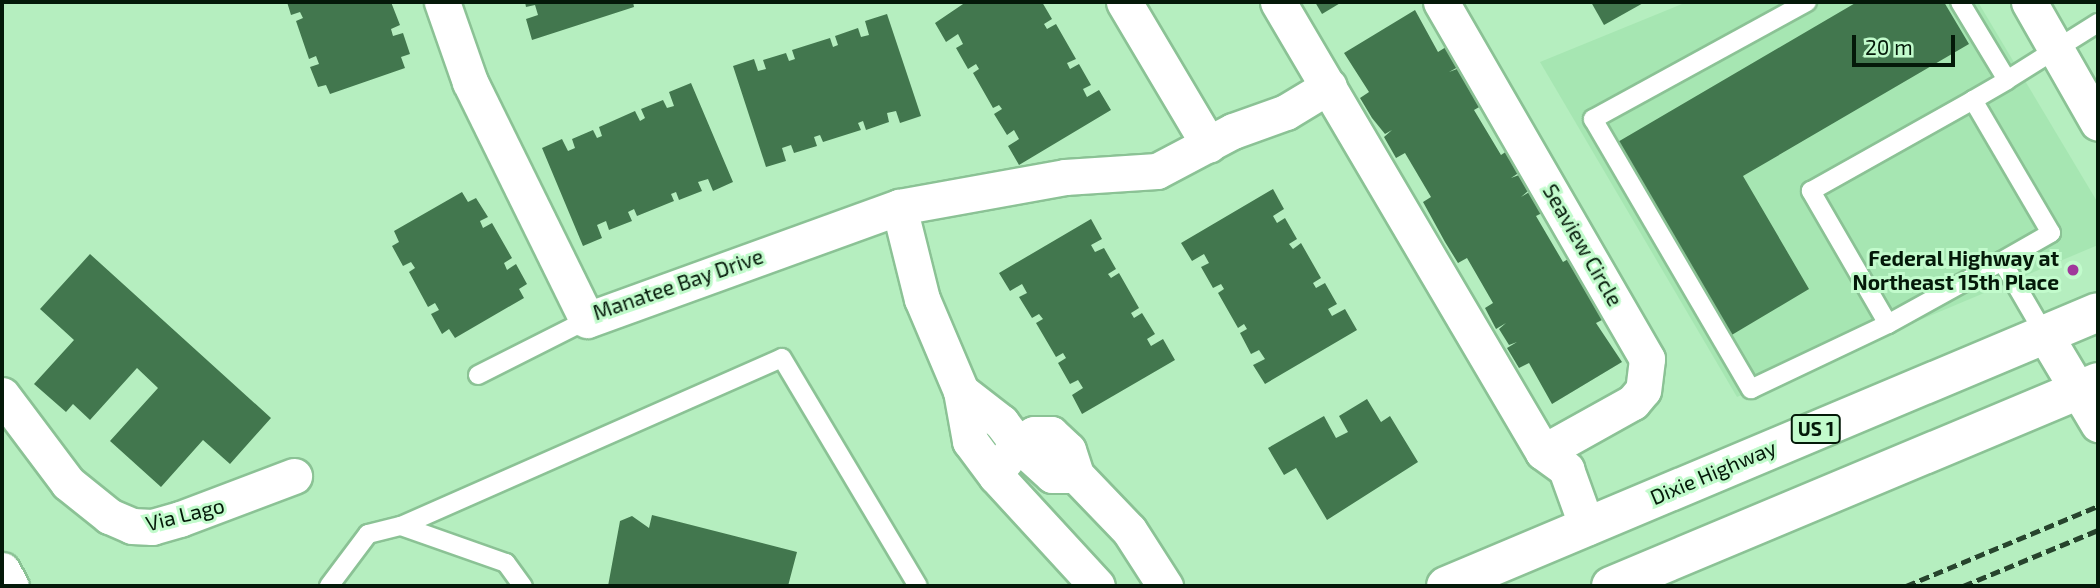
<!DOCTYPE html>
<style>
body{margin:0}
#map{position:relative;width:2100px;height:588px;overflow:hidden;background:#b5eebf;font-family:"Exo 2",sans-serif}
div>[style]{position:absolute}
[style*='--x']{left:calc(var(--x)*1px);top:calc(var(--y)*1px);width:calc(var(--w)*1px);rotate:calc(var(--a)*1deg)}
.built>*{inset:0;background:#a6e6b2}
.building>*{inset:0;background:#42774e}
.roads{filter:drop-shadow(2px 0 #8bc295) drop-shadow(-2px 0 #8bc295) drop-shadow(0 2px #8bc295) drop-shadow(0 -2px #8bc295)}
.lane>*{height:18px;margin:-9px;padding:0 9px;transform-origin:9px;border-radius:9px;background:#fff}
.street>*{height:35px;margin:-17.5px;padding:0 17.5px;transform-origin:17.5px;border-radius:17.5px;background:#fff}
.primary>*{height:38px;margin:-19px;padding:0 19px;transform-origin:19px;border-radius:19px;background:#fff}
.rail>*{height:5px;margin-top:-2.5px;transform-origin:0;background:repeating-linear-gradient(90deg,#27442d 0 10px,transparent 0 15px)}
.dots>*{width:19px;height:19px;translate:-50% -50%;box-sizing:border-box;border:4px solid #c2fbcc;border-radius:50%}
span{translate:-50% -50%;white-space:nowrap;text-align:center;line-height:1.15;-webkit-text-stroke:6px #c2fbcc;paint-order:stroke}
.shield-label span{padding:2px 5px;background:#c2fbcc;border:2px solid;border-radius:5px;-webkit-text-stroke-width:0}
.shield-label{font-size:19px;color:#041909;font-weight:700}
.street-label{font-size:21px;color:#041909}
.poi-label{font-size:21px;color:#041909;font-weight:700}
.right{translate:-100% -50%;text-align:right}
.frame{position:absolute;inset:0;border:4px solid #041909;pointer-events:none}
.scale{position:absolute;left:1852px;top:35px;width:103px;height:32px;box-sizing:border-box;border:4px solid #041909;border-top:0;padding-left:9px;font-size:21px;line-height:24px;white-space:nowrap;color:#041909;-webkit-text-stroke:5px #c2fbcc;paint-order:stroke}
</style>
<div id="map">
<div class="built">
<i style="clip-path:polygon(1687px 2px,1978px 2px,2098px 203px,2098px 245px,1737px 397px,1540px 62px)"></i>
</div>
<div class="building">
<i style="clip-path:polygon(287px 2px,391px 2px,400px 25px,391px 29px,393px 36px,403px 33px,410px 54px,401px 57px,405px 68px,330px 94px,326px 85px,318px 87px,310px 67px,319px 64px,316px 56px,309px 59px,296px 21px,303px 18px,300px 12px,291px 15px)"></i>
<i style="clip-path:polygon(525px 2px,633px 2px,634px 7px,532px 40px,526px 19px,538px 15px,535px 5px,526px 7px)"></i>
<i style="clip-path:polygon(966px 2px,1042px 2px,1052px 19px,1044px 24px,1047px 29px,1056px 24px,1076px 59px,1067px 63px,1070px 69px,1079px 64px,1091px 85px,1083px 89px,1087px 97px,1099px 90px,1111px 110px,1019px 165px,1008px 146px,1019px 139px,1014px 130px,1007px 135px,994px 114px,1002px 109px,999px 105px,993px 108px,973px 73px,979px 69px,976px 64px,968px 69px,956px 48px,963px 44px,958px 34px,946px 42px,935px 23px)"></i>
<i style="clip-path:polygon(1315px 2px,1342px 2px,1322px 14px)"></i>
<i style="clip-path:polygon(1591px 2px,1645px 2px,1604px 25px)"></i>
<i style="clip-path:polygon(1857px 2px,1944px 2px,1969px 44px,1743px 176px,1809px 289px,1730px 336px,1616px 143px)"></i>
<i style="clip-path:polygon(1415px 10px,1438px 52px,1446px 47px,1458px 67px,1449px 72px,1457px 69px,1469px 86px,1481px 106px,1474px 110px,1501px 155px,1507px 151px,1520px 172px,1511px 178px,1519px 175px,1528px 191px,1521px 197px,1531px 191px,1544px 212px,1536px 216px,1563px 262px,1570px 258px,1594px 296px,1606px 318px,1596px 323px,1622px 362px,1552px 404px,1529px 363px,1519px 368px,1507px 348px,1517px 342px,1509px 345px,1499px 329px,1506px 323px,1496px 329px,1485px 308px,1493px 303px,1467px 258px,1458px 263px,1445px 242px,1423px 202px,1431px 197px,1405px 153px,1396px 158px,1384px 137px,1392px 130px,1385px 134px,1372px 118px,1360px 98px,1369px 92px,1344px 53px)"></i>
<i style="clip-path:polygon(887px 14px,921px 116px,900px 123px,896px 111px,887px 113px,889px 122px,866px 130px,863px 121px,858px 123px,861px 130px,823px 142px,820px 135px,814px 137px,817px 146px,794px 153px,791px 145px,782px 148px,786px 161px,766px 167px,733px 66px,754px 59px,758px 71px,766px 69px,763px 60px,786px 53px,789px 61px,795px 59px,792px 50px,830px 38px,833px 47px,838px 45px,835px 36px,858px 28px,861px 37px,869px 35px,865px 21px)"></i>
<i style="clip-path:polygon(691px 83px,733px 182px,713px 191px,708px 179px,698px 182px,702px 191px,679px 200px,676px 192px,671px 194px,674px 201px,637px 216px,634px 209px,628px 212px,632px 221px,609px 230px,606px 221px,597px 225px,602px 238px,583px 246px,542px 148px,562px 139px,568px 151px,575px 148px,572px 139px,593px 130px,597px 138px,602px 136px,599px 127px,635px 111px,640px 121px,645px 118px,641px 109px,663px 100px,667px 108px,674px 106px,669px 92px)"></i>
<i style="clip-path:polygon(1273px 189px,1284px 209px,1273px 216px,1277px 223px,1285px 218px,1297px 239px,1289px 244px,1293px 249px,1301px 243px,1321px 278px,1313px 283px,1316px 288px,1325px 283px,1337px 304px,1328px 309px,1332px 316px,1345px 309px,1357px 330px,1265px 384px,1253px 365px,1265px 359px,1259px 350px,1251px 354px,1240px 333px,1247px 329px,1244px 324px,1238px 328px,1218px 293px,1224px 289px,1221px 284px,1213px 288px,1201px 267px,1209px 263px,1204px 254px,1192px 261px,1181px 243px)"></i>
<i style="clip-path:polygon(462px 192px,468px 202px,476px 198px,488px 217px,480px 221px,483px 228px,492px 223px,512px 258px,504px 263px,507px 270px,516px 264px,527px 284px,519px 289px,524px 298px,455px 338px,449px 329px,442px 334px,431px 314px,439px 310px,435px 303px,428px 307px,409px 272px,415px 268px,411px 262px,403px 266px,392px 246px,399px 242px,394px 231px)"></i>
<i style="clip-path:polygon(1091px 219px,1102px 239px,1091px 245px,1095px 252px,1104px 248px,1116px 269px,1108px 274px,1111px 278px,1119px 273px,1139px 308px,1131px 313px,1134px 318px,1142px 313px,1155px 334px,1147px 339px,1151px 346px,1163px 339px,1175px 360px,1082px 414px,1072px 395px,1083px 388px,1078px 380px,1070px 384px,1058px 363px,1066px 358px,1063px 353px,1056px 357px,1036px 323px,1043px 319px,1039px 314px,1032px 318px,1019px 297px,1027px 293px,1022px 284px,1010px 291px,999px 273px)"></i>
<i style="clip-path:polygon(90px 254px,271px 418px,230px 464px,203px 440px,161px 487px,110px 441px,158px 388px,137px 368px,90px 420px,73px 404px,66px 412px,34px 384px,74px 340px,40px 309px)"></i>
<i style="clip-path:polygon(1367px 399px,1381px 422px,1390px 416px,1418px 462px,1327px 520px,1296px 468px,1284px 475px,1268px 448px,1324px 416px,1336px 438px,1348px 432px,1339px 416px)"></i>
<i style="clip-path:polygon(652px 515px,797px 552px,788px 586px,608px 586px,620px 521px,632px 516px,649px 528px)"></i>
</div>
<div class="roads">
<div class="lane">
<i style="--x:1807;--y:2;--w:244;--a:151.3"></i>
<i style="--x:1593;--y:119;--w:313;--a:59.7"></i>
<i style="--x:1751;--y:389;--w:152;--a:-25.4"></i>
<i style="--x:1888;--y:324;--w:154;--a:-120.1"></i>
<i style="--x:1811;--y:191;--w:186;--a:-29.3"></i>
<i style="--x:1973;--y:100;--w:154;--a:59.6"></i>
<i style="--x:2051;--y:233;--w:56;--a:150.3"></i>
<i style="--x:2002;--y:261;--w:86;--a:59.8"></i>
<i style="--x:1960;--y:2;--w:91;--a:58.9"></i>
<i style="--x:2007;--y:80;--w:107;--a:-32.1"></i>
<i style="--x:1973;--y:100;--w:39;--a:-30"></i>
<i style="--x:1888;--y:324;--w:130;--a:-28.9"></i>
<i style="--x:478;--y:375;--w:122;--a:-26.8"></i>
<i style="--x:401;--y:526;--w:416;--a:-23.8"></i>
<i style="--x:782;--y:358;--w:265;--a:59.2"></i>
<i style="--x:329;--y:586;--w:65;--a:-53.1"></i>
<i style="--x:368;--y:534;--w:34;--a:-14"></i>
<i style="--x:401;--y:526;--w:111;--a:19.4"></i>
<i style="--x:506;--y:563;--w:29;--a:54"></i>
</div>
<div class="street">
<i style="--x:442;--y:2;--w:85;--a:70.7"></i>
<i style="--x:470;--y:82;--w:265;--a:63.8"></i>
<i style="--x:587;--y:320;--w:332;--a:-19.9"></i>
<i style="--x:899;--y:207;--w:169;--a:-10.2"></i>
<i style="--x:1065;--y:177;--w:92;--a:-3.7"></i>
<i style="--x:1157;--y:171;--w:86;--a:-27.8"></i>
<i style="--x:1233;--y:131;--w:56;--a:-19.7"></i>
<i style="--x:1286;--y:112;--w:50;--a:-31.2"></i>
<i style="--x:1124;--y:2;--w:166;--a:59.3"></i>
<i style="--x:1278;--y:2;--w:522;--a:59.51"></i>
<i style="--x:1543;--y:452;--w:29;--a:36"></i>
<i style="--x:1566;--y:469;--w:62;--a:70.1"></i>
<i style="--x:1441;--y:2;--w:412;--a:60"></i>
<i style="--x:1647;--y:359;--w:31;--a:97"></i>
<i style="--x:1643;--y:390;--w:16;--a:130"></i>
<i style="--x:1633;--y:402;--w:103;--a:150.9"></i>
<i style="--x:2029;--y:2;--w:139;--a:60.3"></i>
<i style="--x:899;--y:207;--w:95;--a:76"></i>
<i style="--x:922;--y:299;--w:100;--a:67"></i>
<i style="--x:961;--y:391;--w:51;--a:79.8"></i>
<i style="--x:970;--y:441;--w:44;--a:53.4"></i>
<i style="--x:996;--y:476;--w:149;--a:47.4"></i>
<i style="--x:2045;--y:335;--w:104;--a:59.2"></i>
<i style="--x:961;--y:391;--w:51;--a:37.8"></i>
<i style="--x:1001;--y:422;--w:26;--a:53"></i>
<i style="--x:1017;--y:443;--w:19;--a:-28"></i>
<i style="--x:1034;--y:434;--w:17;--a:0"></i>
<i style="--x:1051;--y:434;--w:23;--a:43"></i>
<i style="--x:1068;--y:450;--w:26;--a:72"></i>
<i style="--x:1076;--y:475;--w:76;--a:46.1"></i>
<i style="--x:1129;--y:530;--w:67;--a:57.3"></i>
<i style="--x:2;--y:395;--w:110;--a:53.1"></i>
<i style="--x:68;--y:483;--w:53;--a:38.8"></i>
<i style="--x:109;--y:516;--w:25;--a:23"></i>
<i style="--x:132;--y:526;--w:20;--a:3"></i>
<i style="--x:152;--y:527;--w:29;--a:-16"></i>
<i style="--x:180;--y:519;--w:122;--a:-20.7"></i>
<i style="--x:1005;--y:461;--w:22;--a:-56"></i>
<i style="--x:1017;--y:443;--w:47;--a:42.4"></i>
<i style="--x:1052;--y:475;--w:24;--a:0"></i>
<i style="--x:2;--y:570;--w:18;--a:61"></i>
</div>
<div class="primary">
<i style="--x:1446;--y:586;--w:707;--a:-22.79"></i>
<i style="--x:1611;--y:586;--w:528;--a:-22.73"></i>
</div>
</div>
<div class="rail">
<i style="--x:1906;--y:586;--w:208;--a:-22.6"></i>
<i style="--x:1963;--y:586;--w:146;--a:-22.5"></i>
</div>
<div class="dots">
<i style="left:2073px;top:270px;background:#a0389b"></i>
</div>
<div class="shield-label">
<span style="left:1816px;top:429px">US 1</span>
</div>
<div class="street-label">
<span style="left:1583px;top:245px;rotate:60deg">Seaview Circle</span>
<span style="left:678px;top:284px;rotate:-19deg">Manatee Bay Drive</span>
<span style="left:1713px;top:472px;rotate:-23deg">Dixie Highway</span>
<span style="left:185px;top:514px;rotate:-14deg">Via Lago</span>
</div>
<div class="poi-label">
<span class="right" style="left:2059px;top:270px">Federal Highway at<br>Northeast 15th Place</span>
</div>
<div class="frame"></div>
<div class="scale">20 m</div>
</div>
